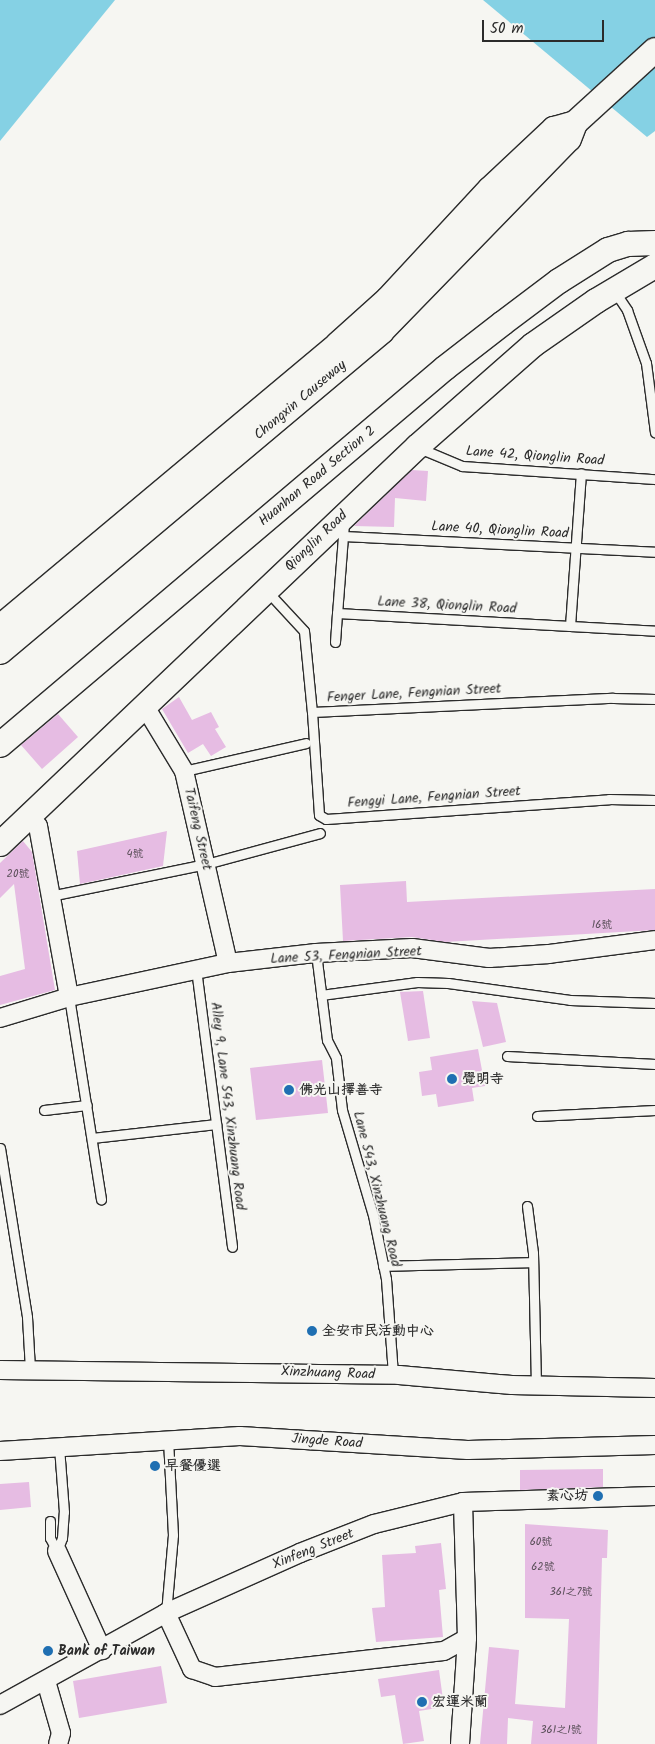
<!DOCTYPE html>
<meta charset="utf-8">
<style>
body{margin:0}
#map{position:relative;width:655px;height:1744px;overflow:hidden;background:#f6f6f2;font-family:Kalam,"LXGW WenKai TC",sans-serif}
div>[style]{position:absolute}
[style*='--x']{left:calc(var(--x)*1px);top:calc(var(--y)*1px);width:calc(var(--w)*1px);rotate:calc(var(--a)*1deg)}
.water>*{inset:0;background:#85d1e4}
.building>*{inset:0;background:#e6bce3}
.roads{filter:drop-shadow(1px 0 #2b2b2b) drop-shadow(-1px 0 #2b2b2b) drop-shadow(0 1px #2b2b2b) drop-shadow(0 -1px #2b2b2b)}
.lane>*{height:9px;margin:-4.5px;padding:0 4.5px;transform-origin:4.5px;border-radius:4.5px;background:#f6f6f2}
.street>*{height:18px;margin:-9px;padding:0 9px;transform-origin:9px;border-radius:9px;background:#f6f6f2}
.secondary>*{height:24px;margin:-12px;padding:0 12px;transform-origin:12px;border-radius:12px;background:#f6f6f2}
.dots>*{width:14px;height:14px;translate:-50% -50%;box-sizing:border-box;border:2px solid #f6f6f2;border-radius:50%}
span{translate:-50% -50%;white-space:nowrap;text-align:center;line-height:1.15;-webkit-text-stroke:4px #f6f6f2;paint-order:stroke}
.number-label{font-size:11px;color:#5a4f59}
.number-label span{-webkit-text-stroke-width:0}
.street-label{font-size:14px;color:#2b2b2b}
.poi-label{font-size:14px;color:#2b2b2b;font-weight:700}
.left{translate:0 -50%;text-align:left}
.right{translate:-100% -50%;text-align:right}
.scale{position:absolute;left:482px;top:20px;width:122px;height:22px;box-sizing:border-box;border:2px solid #2b2b2b;border-top:0;padding-left:6px;font-size:15px;line-height:18px;white-space:nowrap;color:#2b2b2b;-webkit-text-stroke:4px #f6f6f2;paint-order:stroke}
</style>
<div id="map">
<div class="water">
<i style="clip-path:polygon(0 0,115px 0,0 141px)"></i>
<i style="clip-path:polygon(483px 0,655px 0,655px 131px,647px 137px)"></i>
</div>
<div class="building">
<i style="clip-path:polygon(412px 470px,428px 471px,426px 501px,395px 498px,394px 527px,354px 526px)"></i>
<i style="clip-path:polygon(179px 697px,192px 720px,211px 712px,219px 727px,215px 729px,226px 747px,211px 756px,203px 744px,188px 753px,162px 709px)"></i>
<i style="clip-path:polygon(58px 714px,78px 737px,42px 769px,21px 745px)"></i>
<i style="clip-path:polygon(167px 831px,163px 866px,80px 884px,77px 851px)"></i>
<i style="clip-path:polygon(23px 841px,32px 852px,55px 990px,0 1005px,0 976px,25px 969px,14px 884px,0 898px,0 863px)"></i>
<i style="clip-path:polygon(406px 881px,407px 902px,655px 889px,655px 930px,445px 942px,412px 937px,343px 941px,340px 885px)"></i>
<i style="clip-path:polygon(423px 991px,430px 1038px,408px 1041px,400px 992px)"></i>
<i style="clip-path:polygon(472px 1001px,497px 1003px,506px 1042px,483px 1047px)"></i>
<i style="clip-path:polygon(478px 1049px,485px 1086px,472px 1088px,474px 1101px,438px 1107px,436px 1094px,422px 1096px,419px 1072px,432px 1070px,430px 1057px)"></i>
<i style="clip-path:polygon(322px 1060px,328px 1113px,256px 1120px,250px 1068px)"></i>
<i style="clip-path:polygon(603px 1469px,603px 1487px,520px 1490px,520px 1470px)"></i>
<i style="clip-path:polygon(29px 1482px,31px 1507px,0 1510px,0 1484px)"></i>
<i style="clip-path:polygon(525px 1524px,608px 1530px,607px 1558px,602px 1558px,597px 1744px,531px 1744px,533px 1721px,508px 1718px,507px 1744px,480px 1744px,489px 1647px,519px 1650px,515px 1704px,565px 1708px,569px 1619px,525px 1618px)"></i>
<i style="clip-path:polygon(441px 1543px,446px 1589px,439px 1590px,443px 1637px,376px 1642px,372px 1608px,385px 1607px,382px 1555px,416px 1553px,415px 1546px)"></i>
<i style="clip-path:polygon(161px 1666px,167px 1703px,79px 1718px,73px 1681px)"></i>
<i style="clip-path:polygon(439px 1670px,444px 1707px,419px 1711px,424px 1741px,403px 1744px,395px 1695px,381px 1697px,378px 1679px)"></i>
</div>
<div class="roads">
<div class="lane">
<i style="--x:615;--y:292;--w:22;--a:56"></i>
<i style="--x:627;--y:310;--w:56;--a:70.3"></i>
<i style="--x:646;--y:363;--w:70;--a:82.6"></i>
<i style="--x:419;--y:448;--w:47;--a:22.7"></i>
<i style="--x:462;--y:466;--w:193;--a:3.9"></i>
<i style="--x:344;--y:523;--w:90;--a:94.4"></i>
<i style="--x:337;--y:613;--w:319;--a:3.2"></i>
<i style="--x:343;--y:536;--w:312;--a:2.9"></i>
<i style="--x:267;--y:591;--w:54;--a:47.2"></i>
<i style="--x:304;--y:631;--w:81;--a:84.4"></i>
<i style="--x:312;--y:712;--w:301;--a:-2.7"></i>
<i style="--x:613;--y:698;--w:42;--a:1.4"></i>
<i style="--x:570;--y:626;--w:153;--a:-85.9"></i>
<i style="--x:335;--y:642;--w:29;--a:-86"></i>
<i style="--x:312;--y:712;--w:103;--a:86.1"></i>
<i style="--x:319;--y:815;--w:8;--a:30"></i>
<i style="--x:326;--y:819;--w:284;--a:-4"></i>
<i style="--x:609;--y:799;--w:46;--a:1.2"></i>
<i style="--x:184;--y:771;--w:125;--a:-12.9"></i>
<i style="--x:50;--y:896;--w:159;--a:-11.6"></i>
<i style="--x:206;--y:864;--w:118;--a:-15.2"></i>
<i style="--x:316;--y:953;--w:88;--a:82.8"></i>
<i style="--x:327;--y:1040;--w:20;--a:63"></i>
<i style="--x:336;--y:1058;--w:52;--a:83.4"></i>
<i style="--x:342;--y:1110;--w:109;--a:73.6"></i>
<i style="--x:373;--y:1215;--w:65;--a:78.5"></i>
<i style="--x:386;--y:1279;--w:96;--a:85.8"></i>
<i style="--x:196;--y:969;--w:280;--a:82.6"></i>
<i style="--x:321;--y:995;--w:97;--a:-7.7"></i>
<i style="--x:417;--y:982;--w:31;--a:2"></i>
<i style="--x:448;--y:983;--w:123;--a:7.9"></i>
<i style="--x:570;--y:1000;--w:85;--a:2"></i>
<i style="--x:69;--y:997;--w:205;--a:81"></i>
<i style="--x:507;--y:1056;--w:148;--a:3.1"></i>
<i style="--x:44;--y:1110;--w:43;--a:-6.6"></i>
<i style="--x:537;--y:1116;--w:118;--a:-2.9"></i>
<i style="--x:92;--y:1138;--w:125;--a:-6.4"></i>
<i style="--x:0;--y:1148;--w:171;--a:80.9"></i>
<i style="--x:27;--y:1317;--w:52;--a:86.7"></i>
<i style="--x:527;--y:1206;--w:47;--a:82.7"></i>
<i style="--x:533;--y:1253;--w:132;--a:88.7"></i>
<i style="--x:383;--y:1266;--w:150;--a:-1.5"></i>
<i style="--x:50;--y:1521;--w:17;--a:90"></i>
<i style="--x:50;--y:1538;--w:15;--a:62"></i>
<i style="--x:57;--y:1551;--w:14;--a:-69"></i>
<i style="--x:62;--y:1538;--w:26;--a:-86"></i>
<i style="--x:64;--y:1512;--w:65;--a:-94.4"></i>
<i style="--x:166;--y:1613;--w:78;--a:-84.9"></i>
<i style="--x:173;--y:1535;--w:95;--a:-93"></i>
</div>
<div class="street">
<i style="--x:144;--y:705;--w:77;--a:58.8"></i>
<i style="--x:184;--y:771;--w:197;--a:77.1"></i>
<i style="--x:28;--y:815;--w:15;--a:48"></i>
<i style="--x:38;--y:826;--w:174;--a:79.7"></i>
<i style="--x:0;--y:1018;--w:72;--a:-16.9"></i>
<i style="--x:69;--y:997;--w:163;--a:-12.1"></i>
<i style="--x:228;--y:963;--w:89;--a:-6.5"></i>
<i style="--x:316;--y:953;--w:96;--a:-3"></i>
<i style="--x:412;--y:948;--w:78;--a:7.4"></i>
<i style="--x:489;--y:958;--w:60;--a:-3.8"></i>
<i style="--x:549;--y:954;--w:107;--a:-7.5"></i>
<i style="--x:0;--y:1370;--w:399;--a:0.7"></i>
<i style="--x:399;--y:1375;--w:113;--a:5.1"></i>
<i style="--x:512;--y:1385;--w:143;--a:1.2"></i>
<i style="--x:0;--y:1451;--w:240;--a:-3.6"></i>
<i style="--x:240;--y:1436;--w:228;--a:3.5"></i>
<i style="--x:468;--y:1450;--w:187;--a:-1.5"></i>
<i style="--x:57;--y:1551;--w:109;--a:65.6"></i>
<i style="--x:166;--y:1613;--w:62;--a:65.1"></i>
<i style="--x:192;--y:1669;--w:24;--a:19"></i>
<i style="--x:215;--y:1677;--w:230;--a:-6.5"></i>
<i style="--x:444;--y:1651;--w:26;--a:-29"></i>
<i style="--x:467;--y:1638;--w:136;--a:-91.7"></i>
<i style="--x:46;--y:1681;--w:54;--a:73.9"></i>
<i style="--x:61;--y:1733;--w:11;--a:105"></i>
<i style="--x:0;--y:1705;--w:190;--a:-29"></i>
<i style="--x:166;--y:1613;--w:147;--a:-24.1"></i>
<i style="--x:300;--y:1553;--w:79;--a:-21.4"></i>
<i style="--x:374;--y:1524;--w:92;--a:-13.9"></i>
<i style="--x:463;--y:1502;--w:192;--a:-1.8"></i>
<i style="--x:460;--y:1744;--w:106;--a:-86.2"></i>
</div>
<div class="secondary">
<i style="--x:0;--y:627;--w:441;--a:-39.9"></i>
<i style="--x:338;--y:344;--w:67;--a:-42"></i>
<i style="--x:388;--y:299;--w:150;--a:-47.2"></i>
<i style="--x:490;--y:189;--w:88;--a:-43.2"></i>
<i style="--x:554;--y:129;--w:22;--a:-16"></i>
<i style="--x:575;--y:123;--w:108;--a:-42.4"></i>
<i style="--x:0;--y:652;--w:498;--a:-40"></i>
<i style="--x:381;--y:332;--w:269;--a:-45.8"></i>
<i style="--x:569;--y:139;--w:17;--a:-69"></i>
<i style="--x:0;--y:745;--w:583;--a:-40.27"></i>
<i style="--x:445;--y:368;--w:73;--a:-37.8"></i>
<i style="--x:503;--y:323;--w:70;--a:-36.9"></i>
<i style="--x:559;--y:281;--w:58;--a:-32.3"></i>
<i style="--x:608;--y:250;--w:21;--a:-17"></i>
<i style="--x:628;--y:244;--w:27;--a:-2"></i>
<i style="--x:0;--y:844;--w:576;--a:-43.59"></i>
<i style="--x:417;--y:447;--w:154;--a:-41.3"></i>
<i style="--x:533;--y:345;--w:77;--a:-34.9"></i>
<i style="--x:596;--y:301;--w:69;--a:-30.7"></i>
</div>
</div>
<div class="dots">
<i style="left:452px;top:1079px;background:#1f6fb2"></i>
<i style="left:289px;top:1090px;background:#1f6fb2"></i>
<i style="left:312px;top:1331px;background:#1f6fb2"></i>
<i style="left:155px;top:1466px;background:#1f6fb2"></i>
<i style="left:598px;top:1496px;background:#1f6fb2"></i>
<i style="left:48px;top:1651px;background:#1f6fb2"></i>
<i style="left:422px;top:1702px;background:#1f6fb2"></i>
</div>
<div class="number-label">
<span style="left:135px;top:854px">4號</span>
<span style="left:18px;top:874px">20號</span>
<span style="left:602px;top:925px">16號</span>
<span style="left:541px;top:1542px">60號</span>
<span style="left:543px;top:1567px">62號</span>
<span style="left:571px;top:1592px">361之7號</span>
<span style="left:561px;top:1730px">361之1號</span>
</div>
<div class="street-label">
<span style="left:300px;top:400px;rotate:-40deg">Chongxin Causeway</span>
<span style="left:535px;top:456px;rotate:4deg">Lane 42, Qionglin Road</span>
<span style="left:317px;top:476px;rotate:-40deg">Huanhan Road Section 2</span>
<span style="left:500px;top:530px;rotate:3deg">Lane 40, Qionglin Road</span>
<span style="left:316px;top:541px;rotate:-44deg">Qionglin Road</span>
<span style="left:447px;top:605px;rotate:3deg">Lane 38, Qionglin Road</span>
<span style="left:414px;top:693px;rotate:-3deg">Fenger Lane, Fengnian Street</span>
<span style="left:434px;top:797px;rotate:-4deg">Fengyi Lane, Fengnian Street</span>
<span style="left:198px;top:829px;rotate:77deg">Taifeng Street</span>
<span style="left:346px;top:955px;rotate:-3deg">Lane 53, Fengnian Street</span>
<span style="left:228px;top:1106px;rotate:83deg">Alley 9, Lane 543, Xinzhuang Road</span>
<span style="left:377px;top:1189px;rotate:76deg">Lane 543, Xinzhuang Road</span>
<span style="left:328px;top:1373px;rotate:2deg">Xinzhuang Road</span>
<span style="left:327px;top:1441px;rotate:4deg">Jingde Road</span>
<span style="left:313px;top:1549px;rotate:-22deg">Xinfeng Street</span>
</div>
<div class="poi-label">
<span class="left" style="left:462px;top:1079px">覺明寺</span>
<span class="left" style="left:299px;top:1090px">佛光山擇善寺</span>
<span class="left" style="left:322px;top:1331px">全安市民活動中心</span>
<span class="left" style="left:165px;top:1466px">早餐優選</span>
<span class="right" style="left:588px;top:1496px">素心坊</span>
<span class="left" style="left:58px;top:1651px">Bank of Taiwan</span>
<span class="left" style="left:432px;top:1702px">宏運米蘭</span>
</div>
<div class="scale">50 m</div>
</div>
